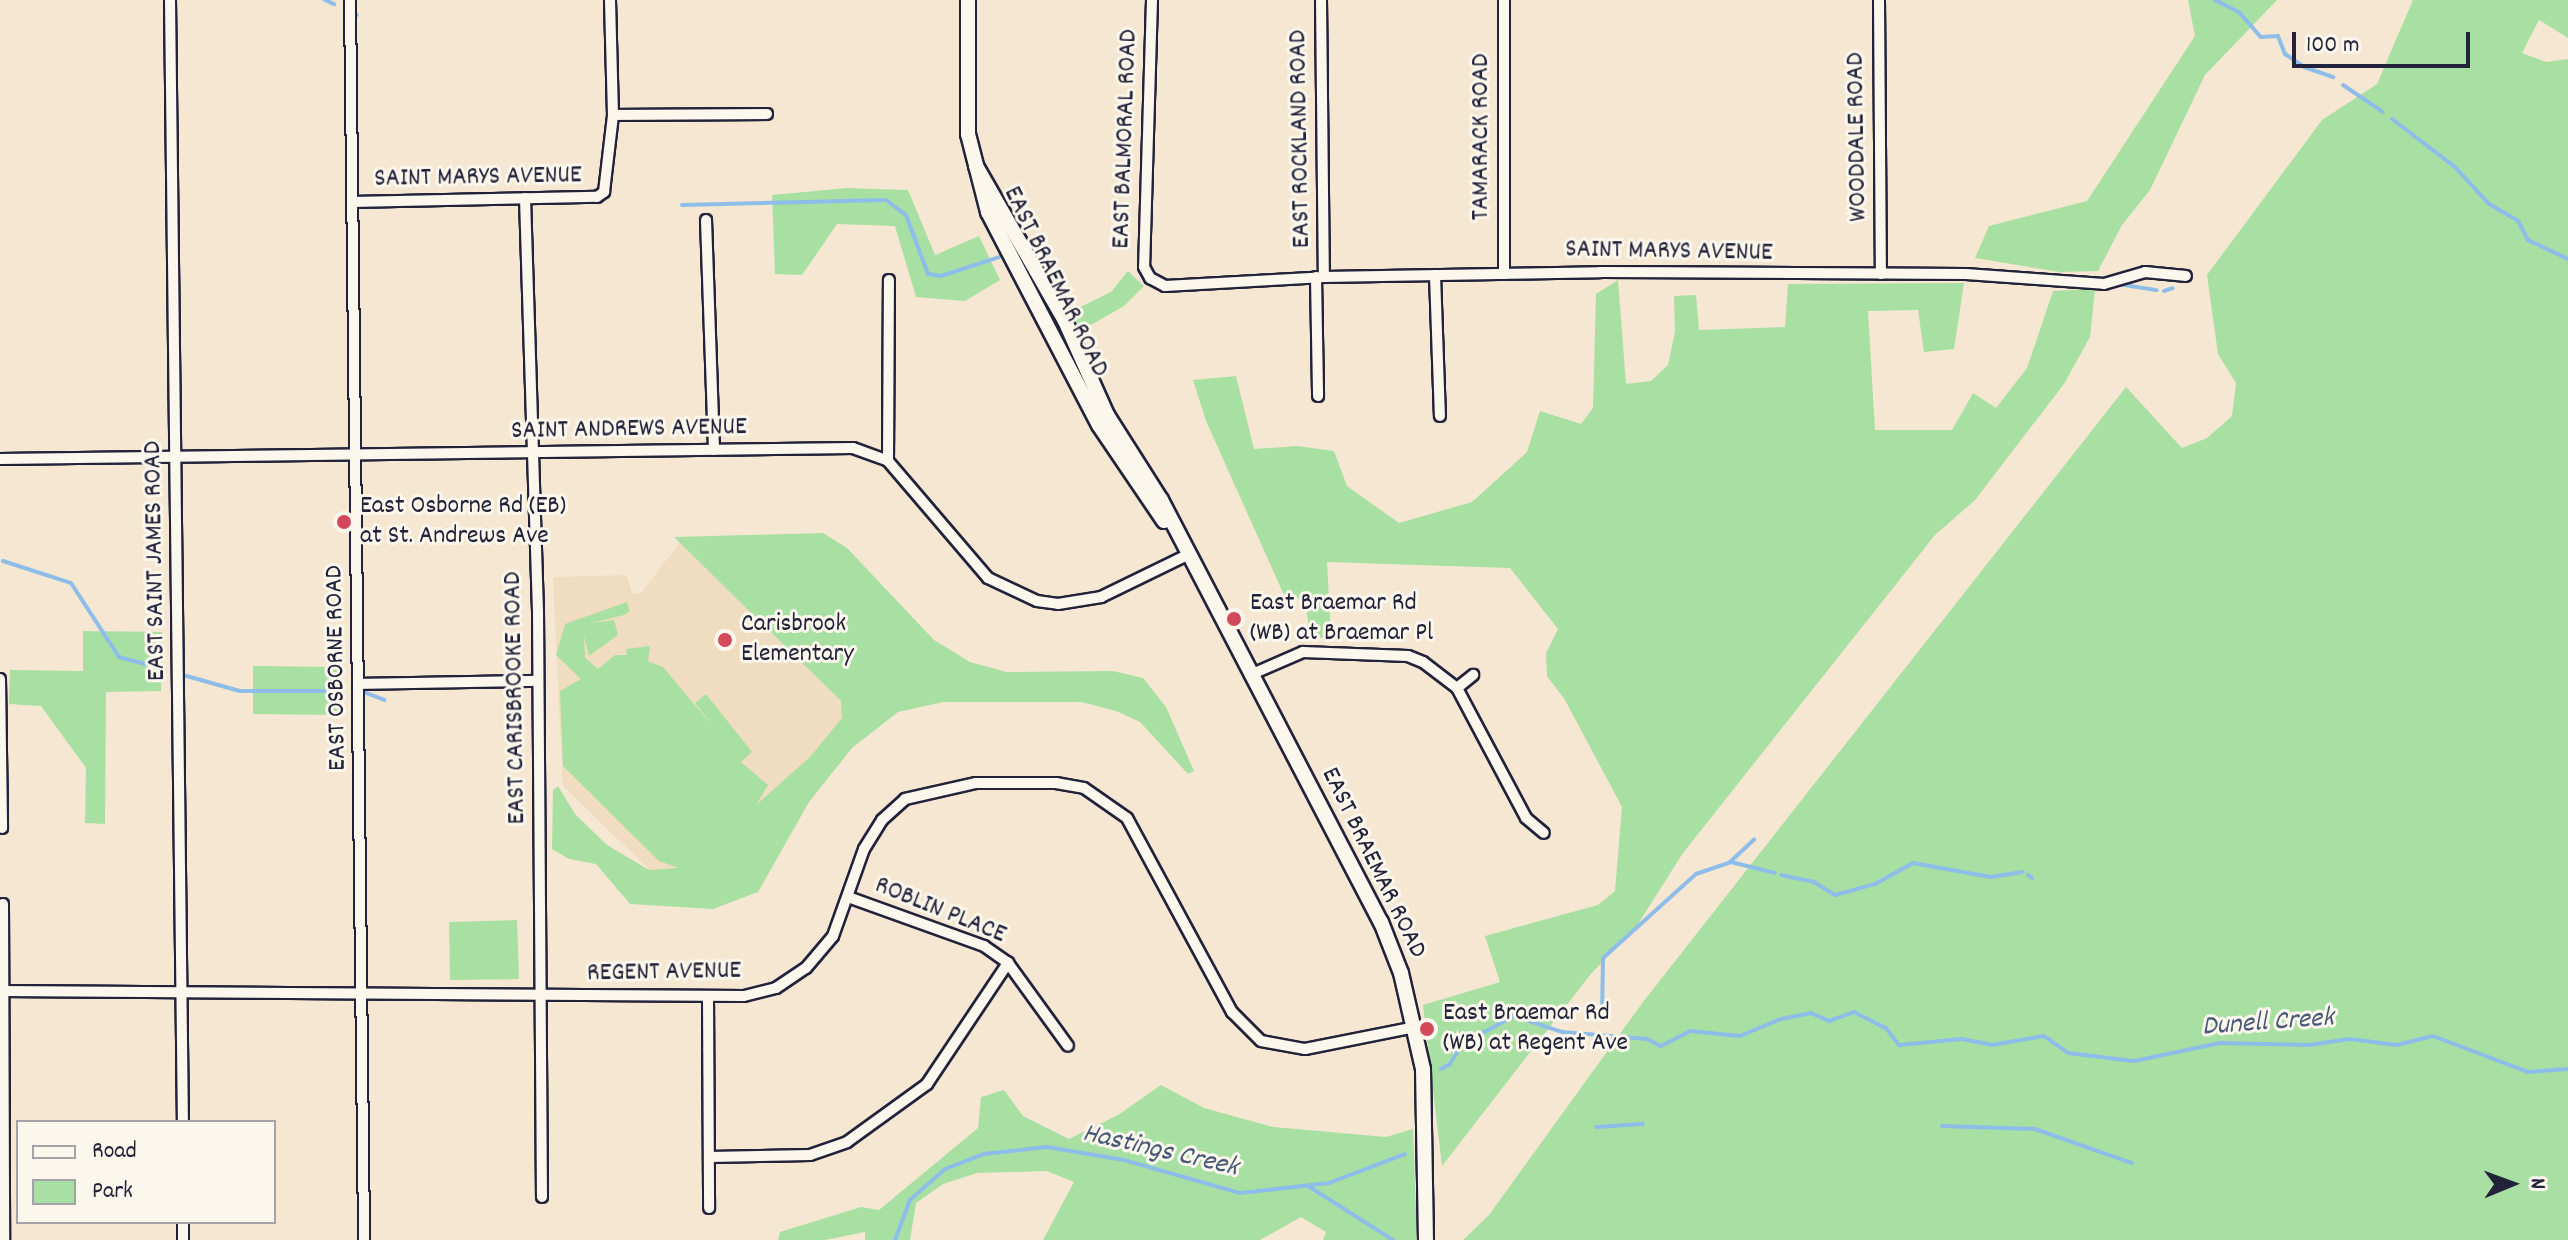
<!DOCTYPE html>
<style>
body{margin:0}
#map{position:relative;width:2568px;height:1240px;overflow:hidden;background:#f5e7d2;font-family:Dekko,sans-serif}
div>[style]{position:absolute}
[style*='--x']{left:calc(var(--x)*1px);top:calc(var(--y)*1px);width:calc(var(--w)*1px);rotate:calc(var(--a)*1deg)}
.built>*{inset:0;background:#f0dcc0}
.green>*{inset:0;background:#a8e0a3}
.stream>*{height:4px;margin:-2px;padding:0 2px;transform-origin:2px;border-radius:2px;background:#8ebde9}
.roads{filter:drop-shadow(2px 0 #22223b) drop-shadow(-2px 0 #22223b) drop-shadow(0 2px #22223b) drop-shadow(0 -2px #22223b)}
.street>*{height:10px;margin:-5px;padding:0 5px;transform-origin:5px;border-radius:5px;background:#fbf7ec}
.secondary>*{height:14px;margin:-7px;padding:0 7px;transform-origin:7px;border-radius:7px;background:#fbf7ec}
.dots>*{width:22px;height:22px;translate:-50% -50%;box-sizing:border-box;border:4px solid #fbf7ec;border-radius:50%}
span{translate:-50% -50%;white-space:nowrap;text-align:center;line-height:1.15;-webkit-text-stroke:6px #fbf7ec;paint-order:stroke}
.street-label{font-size:26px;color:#22223b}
.poi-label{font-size:26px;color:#22223b}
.left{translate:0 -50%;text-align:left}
.water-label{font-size:28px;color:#485878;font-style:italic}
.legend{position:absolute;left:16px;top:1120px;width:260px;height:104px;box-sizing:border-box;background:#fbf7ec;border:2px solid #a4a2a5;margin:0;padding:10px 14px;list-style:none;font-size:24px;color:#22223b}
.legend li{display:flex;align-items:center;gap:16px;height:40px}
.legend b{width:40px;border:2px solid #a4a2a5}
.north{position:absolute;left:2472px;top:1144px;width:80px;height:80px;-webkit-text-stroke:6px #fbf7ec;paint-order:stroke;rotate:89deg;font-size:22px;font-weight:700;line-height:32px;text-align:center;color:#22223b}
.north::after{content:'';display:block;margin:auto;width:28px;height:36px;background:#22223b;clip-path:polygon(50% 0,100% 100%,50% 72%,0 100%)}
.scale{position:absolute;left:2292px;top:32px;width:178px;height:36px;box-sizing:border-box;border:4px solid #22223b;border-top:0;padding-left:10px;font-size:24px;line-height:28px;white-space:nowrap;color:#22223b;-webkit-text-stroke:6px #fbf7ec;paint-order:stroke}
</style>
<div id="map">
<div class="built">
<i style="clip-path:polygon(680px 542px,853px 713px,710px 875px,663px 883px,563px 786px,553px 582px,554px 577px,627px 575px,632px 594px,641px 593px)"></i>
</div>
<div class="green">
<i style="clip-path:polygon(2188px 0,2277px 0,2205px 75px,2150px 190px,2122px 225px,2098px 271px,2060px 272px,1975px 258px,1989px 226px,2087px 201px,2195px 36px)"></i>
<i style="clip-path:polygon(2413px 0,2568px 0,2568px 38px,2539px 20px,2522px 53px,2546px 62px,2568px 59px,2568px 1240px,1463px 1240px,1489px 1215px,1643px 1002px,2126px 387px,2182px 448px,2207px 438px,2232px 416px,2236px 383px,2218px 354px,2207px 275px,2322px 120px,2377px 84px)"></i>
<i style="clip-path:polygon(847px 188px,908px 190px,935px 255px,979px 236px,1000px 280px,965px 301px,916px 297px,895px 226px,837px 224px,802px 275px,775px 274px,772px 195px)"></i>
<i style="clip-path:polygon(1128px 271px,1144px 286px,1124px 306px,1082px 330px,1070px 312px,1111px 292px)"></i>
<i style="clip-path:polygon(1618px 280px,1626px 384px,1651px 381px,1668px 365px,1675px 332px,1674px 296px,1696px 295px,1699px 330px,1785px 327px,1788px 284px,1964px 283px,1954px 349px,1924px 352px,1918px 310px,1868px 311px,1875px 430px,1952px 430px,1973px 393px,1996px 408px,2027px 368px,2053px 291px,2095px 289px,2090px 337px,2064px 384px,1975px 500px,1935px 535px,1683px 853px,1636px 927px,1590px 975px,1442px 1166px,1423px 1005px,1500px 982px,1485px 936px,1598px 905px,1615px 891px,1622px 807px,1565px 700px,1547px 676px,1546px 653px,1558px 629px,1510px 568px,1327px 562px,1331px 639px,1310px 636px,1305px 600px,1284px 595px,1206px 421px,1193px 380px,1236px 376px,1254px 449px,1297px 446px,1334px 451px,1347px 486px,1399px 523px,1472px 502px,1527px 452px,1540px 411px,1581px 424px,1593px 408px,1596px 294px)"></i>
<i style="clip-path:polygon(823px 533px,847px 548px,934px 640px,970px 662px,1007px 672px,1113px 671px,1143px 678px,1166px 707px,1194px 771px,1188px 774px,1140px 722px,1116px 711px,1081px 702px,943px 702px,898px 712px,852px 748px,809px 802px,758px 892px,713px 909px,630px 904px,596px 864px,569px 859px,552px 849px,553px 790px,558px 786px,575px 814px,607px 845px,649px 870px,679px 868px,659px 861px,563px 766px,560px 691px,581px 679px,556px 655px,565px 624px,627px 602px,630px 611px,624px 615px,591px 623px,614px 620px,618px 635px,589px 656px,584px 636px,585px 658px,598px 669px,615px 655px,627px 655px,626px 649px,650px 646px,648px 661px,663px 667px,714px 728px,695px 703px,706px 694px,752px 752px,741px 762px,768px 785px,756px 805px,810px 757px,842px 718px,841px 701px,674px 537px)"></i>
<i style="clip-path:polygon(83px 631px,162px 632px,161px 691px,106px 692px,105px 824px,85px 823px,86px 768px,41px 706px,9px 704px,10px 670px,83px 671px)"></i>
<i style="clip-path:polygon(253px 666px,339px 667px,338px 715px,253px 714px)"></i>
<i style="clip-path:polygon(517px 920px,519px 979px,450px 980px,449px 922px)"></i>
<i style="clip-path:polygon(1161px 1085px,1204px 1108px,1273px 1127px,1386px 1137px,1413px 1129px,1417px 1240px,1323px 1240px,1326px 1232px,1301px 1217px,1260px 1240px,1043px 1240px,1074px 1182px,1047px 1171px,977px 1173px,943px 1184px,916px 1203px,910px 1240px,865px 1240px,865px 1232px,825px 1240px,778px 1240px,780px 1232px,861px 1207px,879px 1210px,978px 1128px,981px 1097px,1004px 1090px,1023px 1116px,1069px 1139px,1118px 1115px)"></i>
</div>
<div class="stream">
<i style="--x:325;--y:0;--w:10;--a:24"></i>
<i style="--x:2215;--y:0;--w:27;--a:27"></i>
<i style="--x:2239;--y:12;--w:33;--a:49"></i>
<i style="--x:2261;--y:37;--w:17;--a:-3"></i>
<i style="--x:2278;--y:36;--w:19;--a:69"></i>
<i style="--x:2285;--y:54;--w:23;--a:34"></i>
<i style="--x:2304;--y:67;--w:31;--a:19"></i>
<i style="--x:355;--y:14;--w:2;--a:27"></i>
<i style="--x:2343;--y:85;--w:48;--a:34"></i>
<i style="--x:2392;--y:119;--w:79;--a:37.3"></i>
<i style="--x:2455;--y:167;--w:50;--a:47.4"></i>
<i style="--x:2489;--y:204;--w:34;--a:30"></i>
<i style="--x:2518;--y:221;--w:21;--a:62"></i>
<i style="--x:2528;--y:240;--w:44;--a:25.4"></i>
<i style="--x:682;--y:205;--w:204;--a:-1.4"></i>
<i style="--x:886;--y:200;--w:25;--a:37"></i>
<i style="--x:906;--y:215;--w:63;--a:69.6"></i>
<i style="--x:928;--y:274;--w:13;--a:9"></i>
<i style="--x:941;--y:276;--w:61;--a:-18.1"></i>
<i style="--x:2118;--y:284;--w:39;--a:9"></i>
<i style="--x:2164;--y:291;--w:9;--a:-18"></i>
<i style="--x:3;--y:561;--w:71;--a:17.9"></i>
<i style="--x:71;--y:583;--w:88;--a:57"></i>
<i style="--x:119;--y:657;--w:47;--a:14.9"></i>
<i style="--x:183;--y:675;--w:59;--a:15.7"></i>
<i style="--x:240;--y:691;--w:99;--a:0"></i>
<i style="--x:361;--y:691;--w:25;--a:21"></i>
<i style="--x:1731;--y:862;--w:45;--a:14"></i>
<i style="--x:1781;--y:875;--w:34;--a:12"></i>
<i style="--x:1814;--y:882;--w:25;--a:32"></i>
<i style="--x:1835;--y:895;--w:41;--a:-15.4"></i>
<i style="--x:1875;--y:884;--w:43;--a:-28.9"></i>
<i style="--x:1913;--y:863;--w:79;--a:10.2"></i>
<i style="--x:1991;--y:877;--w:32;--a:-9"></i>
<i style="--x:2028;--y:875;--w:5;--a:37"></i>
<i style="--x:1602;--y:1016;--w:58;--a:-89"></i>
<i style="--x:1603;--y:958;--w:125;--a:-42.1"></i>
<i style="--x:1696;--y:874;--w:36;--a:-19"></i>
<i style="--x:1730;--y:862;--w:33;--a:-43"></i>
<i style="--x:1441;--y:1069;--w:10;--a:-29"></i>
<i style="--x:1450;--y:1064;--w:23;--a:-59"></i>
<i style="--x:1462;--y:1044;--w:59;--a:-28.3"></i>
<i style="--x:1514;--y:1016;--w:51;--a:18.4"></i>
<i style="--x:1562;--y:1032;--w:85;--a:4.7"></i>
<i style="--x:1647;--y:1039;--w:16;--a:27"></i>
<i style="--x:1661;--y:1046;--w:33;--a:-27"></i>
<i style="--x:1690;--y:1031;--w:50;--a:5.7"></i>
<i style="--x:1740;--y:1036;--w:44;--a:-22.5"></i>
<i style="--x:1781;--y:1019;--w:31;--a:-11"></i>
<i style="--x:1811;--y:1013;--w:20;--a:24"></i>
<i style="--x:1829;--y:1021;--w:27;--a:-20"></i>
<i style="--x:1854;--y:1012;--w:36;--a:27"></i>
<i style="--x:1886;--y:1028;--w:21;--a:53"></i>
<i style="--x:1899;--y:1045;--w:63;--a:-5.4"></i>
<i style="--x:1962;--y:1039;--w:31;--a:11"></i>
<i style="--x:1992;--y:1045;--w:53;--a:-9.8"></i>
<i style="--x:2044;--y:1036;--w:29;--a:35"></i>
<i style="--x:2068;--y:1053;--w:66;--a:6.9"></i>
<i style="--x:2134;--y:1061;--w:88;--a:-11.8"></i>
<i style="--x:2220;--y:1043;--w:89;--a:1.3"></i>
<i style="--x:2309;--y:1045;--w:41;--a:-8.3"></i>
<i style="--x:2350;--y:1039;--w:47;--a:7.3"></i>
<i style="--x:2397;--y:1045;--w:37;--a:-14"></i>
<i style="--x:2433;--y:1036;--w:102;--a:20.8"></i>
<i style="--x:2528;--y:1072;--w:40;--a:-4.3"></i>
<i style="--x:1942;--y:1126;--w:93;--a:1.8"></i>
<i style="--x:2035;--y:1129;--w:103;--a:19.3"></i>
<i style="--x:1596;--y:1127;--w:47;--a:-3.7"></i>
<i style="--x:1308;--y:1186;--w:101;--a:32.4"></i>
<i style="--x:895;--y:1240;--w:43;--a:-69.4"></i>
<i style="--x:910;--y:1200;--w:47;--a:-41.5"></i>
<i style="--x:945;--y:1169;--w:42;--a:-21"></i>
<i style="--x:984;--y:1154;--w:63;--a:-6.3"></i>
<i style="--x:1047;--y:1147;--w:78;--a:9.6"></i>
<i style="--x:1124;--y:1160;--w:121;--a:15.9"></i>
<i style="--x:1240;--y:1193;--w:90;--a:-6.4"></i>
<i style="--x:1329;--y:1183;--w:81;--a:-20.9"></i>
</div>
<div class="roads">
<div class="street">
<i style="--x:170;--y:0;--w:1122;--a:89.34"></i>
<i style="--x:350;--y:0;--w:1240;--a:89.35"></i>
<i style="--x:1152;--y:0;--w:267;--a:91.7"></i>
<i style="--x:1144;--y:267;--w:13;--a:61"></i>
<i style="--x:1150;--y:278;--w:17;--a:28"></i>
<i style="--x:1165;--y:286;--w:159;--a:-3.2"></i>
<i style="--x:1324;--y:277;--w:276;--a:-1"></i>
<i style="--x:1600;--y:272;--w:366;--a:0.3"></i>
<i style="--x:1966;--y:274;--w:138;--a:4.1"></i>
<i style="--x:2104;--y:284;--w:43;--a:-16.3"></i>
<i style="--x:2145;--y:272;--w:41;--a:5.6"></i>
<i style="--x:1321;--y:0;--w:277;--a:89.4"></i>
<i style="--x:1879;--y:0;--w:274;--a:89.6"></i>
<i style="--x:613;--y:115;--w:154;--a:-0.4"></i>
<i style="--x:525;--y:198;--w:413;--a:88.2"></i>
<i style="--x:538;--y:611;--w:586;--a:89.61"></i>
<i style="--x:352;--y:202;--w:245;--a:-1.2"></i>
<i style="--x:597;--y:197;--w:9;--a:-36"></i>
<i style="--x:604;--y:192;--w:78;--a:-83.3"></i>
<i style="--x:613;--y:115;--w:115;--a:-91.5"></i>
<i style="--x:706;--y:220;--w:230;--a:88"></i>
<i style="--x:1504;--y:274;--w:274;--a:-90"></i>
<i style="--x:1435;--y:275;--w:141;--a:88"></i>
<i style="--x:1316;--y:277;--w:119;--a:89"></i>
<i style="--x:0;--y:459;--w:853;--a:-0.74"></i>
<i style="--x:853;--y:448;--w:37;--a:20"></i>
<i style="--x:888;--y:461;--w:154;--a:49.5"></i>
<i style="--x:988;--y:578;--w:54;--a:25.1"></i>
<i style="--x:1037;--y:601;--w:21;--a:8"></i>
<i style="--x:1058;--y:604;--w:44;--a:-9.2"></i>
<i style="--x:1101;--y:597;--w:96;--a:-26"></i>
<i style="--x:888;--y:461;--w:181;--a:-89.7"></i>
<i style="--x:1250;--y:675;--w:58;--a:-23.5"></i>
<i style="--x:1303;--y:652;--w:105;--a:2.2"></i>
<i style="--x:1408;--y:656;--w:16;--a:22"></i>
<i style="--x:1423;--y:662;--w:43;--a:37.4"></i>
<i style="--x:1457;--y:688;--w:147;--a:62"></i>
<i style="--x:1526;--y:818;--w:23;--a:40"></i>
<i style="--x:0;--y:679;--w:149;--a:89.2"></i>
<i style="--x:359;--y:684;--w:179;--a:-1"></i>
<i style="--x:1457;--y:688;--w:21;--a:-39"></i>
<i style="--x:848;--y:897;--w:145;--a:19.8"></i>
<i style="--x:984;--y:946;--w:29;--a:35"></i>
<i style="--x:1008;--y:963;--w:102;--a:54.1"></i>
<i style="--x:3;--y:904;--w:336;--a:89.8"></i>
<i style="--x:0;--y:991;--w:744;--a:0.39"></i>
<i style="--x:744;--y:996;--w:33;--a:-14"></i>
<i style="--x:776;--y:988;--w:36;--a:-34"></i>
<i style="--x:806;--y:968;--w:42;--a:-49.8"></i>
<i style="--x:833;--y:936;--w:92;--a:-70.4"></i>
<i style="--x:864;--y:849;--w:34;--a:-58"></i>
<i style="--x:882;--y:820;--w:31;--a:-42"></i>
<i style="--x:905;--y:799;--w:73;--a:-12.7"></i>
<i style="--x:976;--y:783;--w:80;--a:0"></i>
<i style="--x:1056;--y:783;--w:28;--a:10"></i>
<i style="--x:1084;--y:788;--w:52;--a:34.9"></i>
<i style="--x:1127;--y:818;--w:221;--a:61.6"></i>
<i style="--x:1232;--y:1012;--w:41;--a:45"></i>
<i style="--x:1261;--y:1041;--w:45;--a:10.3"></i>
<i style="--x:1305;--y:1049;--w:112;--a:-11.3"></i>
<i style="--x:708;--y:998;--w:210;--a:89.7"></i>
<i style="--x:710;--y:1157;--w:100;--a:-1.1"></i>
<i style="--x:810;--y:1155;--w:39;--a:-19"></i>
<i style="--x:847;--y:1142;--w:99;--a:-35.9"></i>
<i style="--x:927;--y:1084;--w:146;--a:-56.2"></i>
<i style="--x:183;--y:1222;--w:18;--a:90"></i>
</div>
<div class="secondary">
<i style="--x:968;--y:0;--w:134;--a:90"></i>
<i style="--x:968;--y:134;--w:81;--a:75.6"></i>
<i style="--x:988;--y:212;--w:240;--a:62.5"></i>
<i style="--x:1099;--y:425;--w:116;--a:55.9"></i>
<i style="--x:976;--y:166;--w:179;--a:60.1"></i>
<i style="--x:1065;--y:321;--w:103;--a:65.9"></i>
<i style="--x:1107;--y:415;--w:101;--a:57.6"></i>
<i style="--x:1161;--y:500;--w:476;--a:62.5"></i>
<i style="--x:1381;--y:922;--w:55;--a:68.6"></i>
<i style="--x:1401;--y:973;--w:98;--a:77.1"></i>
<i style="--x:1423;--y:1069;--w:171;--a:89"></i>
</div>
</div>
<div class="dots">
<i style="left:344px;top:522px;background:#d1495b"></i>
<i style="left:1234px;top:619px;background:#d1495b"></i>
<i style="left:725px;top:640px;background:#d1495b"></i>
<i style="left:1427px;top:1029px;background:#d1495b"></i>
</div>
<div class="street-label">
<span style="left:1482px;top:137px;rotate:-90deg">TAMARACK ROAD</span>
<span style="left:1858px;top:137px;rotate:-91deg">WOODDALE ROAD</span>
<span style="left:1126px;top:139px;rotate:-88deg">EAST BALMORAL ROAD</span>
<span style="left:1301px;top:139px;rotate:-91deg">EAST ROCKLAND ROAD</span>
<span style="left:478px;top:178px;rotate:-1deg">SAINT MARYS AVENUE</span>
<span style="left:1669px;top:252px;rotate:1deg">SAINT MARYS AVENUE</span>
<span style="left:1055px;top:282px;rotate:64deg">EAST BRAEMAR ROAD</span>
<span style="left:629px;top:430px;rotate:-1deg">SAINT ANDREWS AVENUE</span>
<span style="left:156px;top:561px;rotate:-91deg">EAST SAINT JAMES ROAD</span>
<span style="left:337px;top:668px;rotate:-91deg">EAST OSBORNE ROAD</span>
<span style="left:516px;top:698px;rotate:-91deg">EAST CARISBROOKE ROAD</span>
<span style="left:1373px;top:863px;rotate:64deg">EAST BRAEMAR ROAD</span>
<span style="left:940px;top:911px;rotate:22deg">ROBLIN PLACE</span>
<span style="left:664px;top:973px;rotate:-1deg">REGENT AVENUE</span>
</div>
<div class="poi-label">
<span class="left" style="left:360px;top:522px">East Osborne Rd (EB)<br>at St. Andrews Ave</span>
<span class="left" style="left:1250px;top:619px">East Braemar Rd<br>(WB) at Braemar Pl</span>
<span class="left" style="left:741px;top:640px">Carisbrook<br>Elementary</span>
<span class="left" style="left:1443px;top:1029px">East Braemar Rd<br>(WB) at Regent Ave</span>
</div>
<div class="water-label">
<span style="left:2268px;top:1024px;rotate:-4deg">Dunell Creek</span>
<span style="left:1160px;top:1152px;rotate:13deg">Hastings Creek</span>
</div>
<ul class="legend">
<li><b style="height:10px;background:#fbf7ec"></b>Road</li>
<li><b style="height:22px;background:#a8e0a3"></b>Park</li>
</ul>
<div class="north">N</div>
<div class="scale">100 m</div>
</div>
